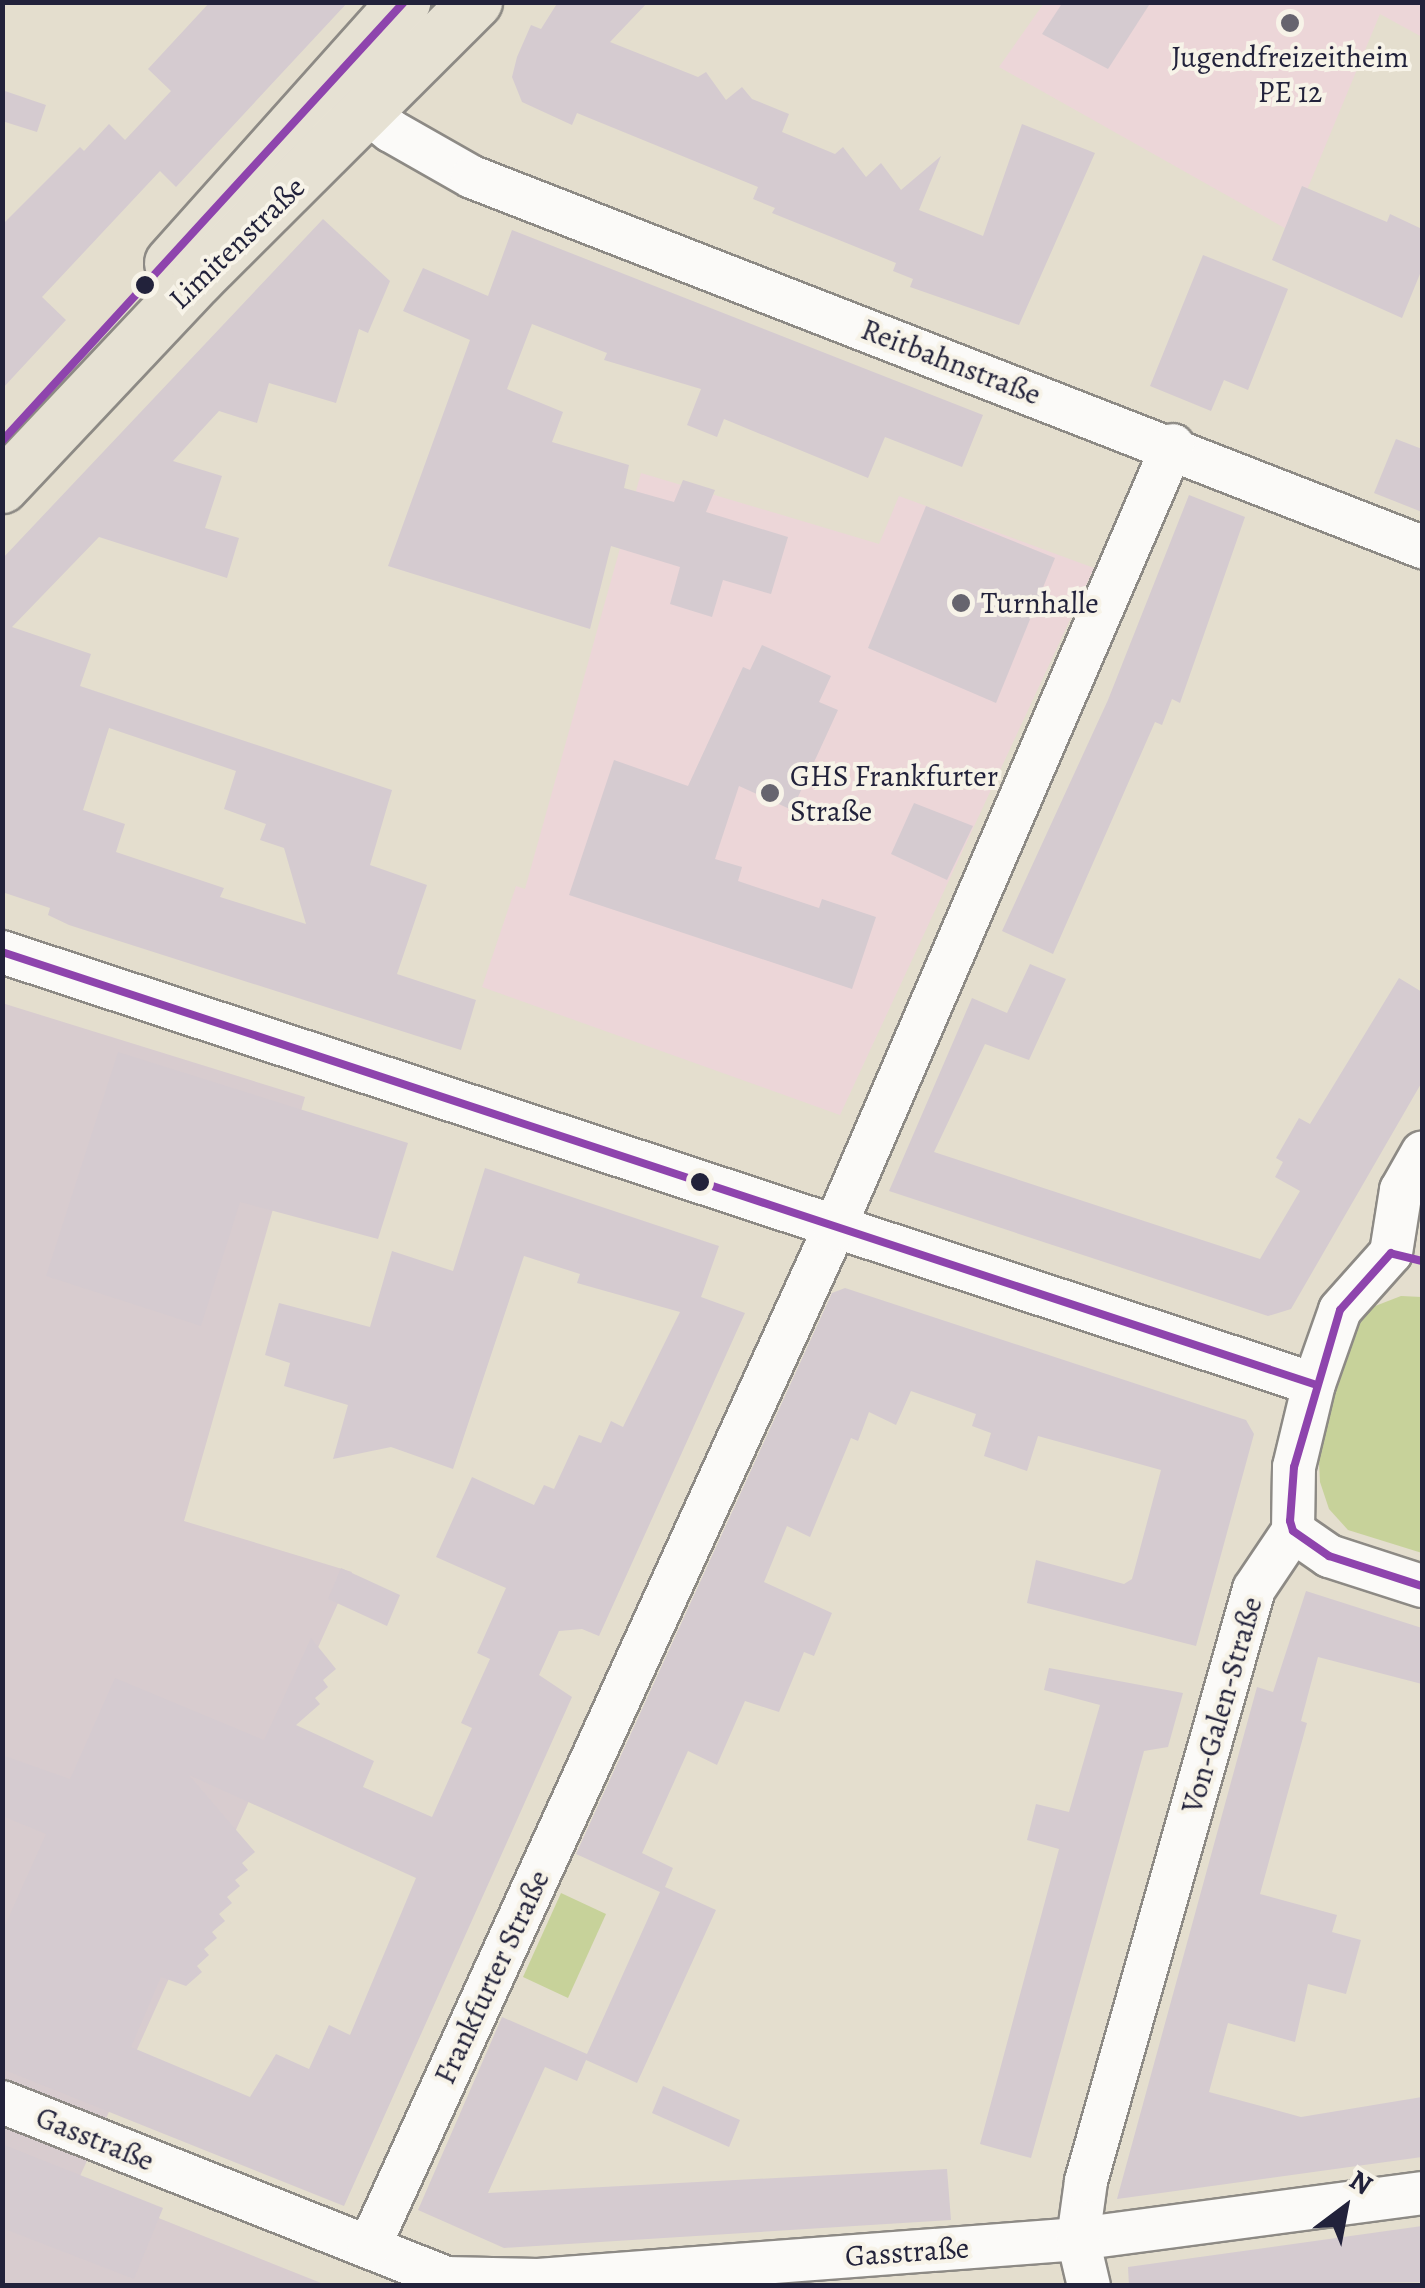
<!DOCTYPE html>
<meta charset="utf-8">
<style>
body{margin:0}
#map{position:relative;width:1425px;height:2288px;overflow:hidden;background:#e4dece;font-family:Alegreya,serif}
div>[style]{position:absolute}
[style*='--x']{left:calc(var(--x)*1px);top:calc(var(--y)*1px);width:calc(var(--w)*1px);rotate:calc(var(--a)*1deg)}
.built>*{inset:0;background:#ecd6d8}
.industrial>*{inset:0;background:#d8cccf}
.green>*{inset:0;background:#c7d29a}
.building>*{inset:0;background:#d5cbd0}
.roads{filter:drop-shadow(2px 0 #8d8a85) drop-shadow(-2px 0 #8d8a85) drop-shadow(0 2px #8d8a85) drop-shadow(0 -2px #8d8a85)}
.minor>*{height:42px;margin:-21px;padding:0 21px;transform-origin:21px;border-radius:21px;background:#fbfaf8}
.major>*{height:52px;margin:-26px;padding:0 26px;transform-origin:26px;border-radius:26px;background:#e6e1d3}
.bus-1>*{height:8px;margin:-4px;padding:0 4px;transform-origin:4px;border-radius:4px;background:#8e44ad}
.dots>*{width:28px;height:28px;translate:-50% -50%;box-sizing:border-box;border:5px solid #f7f3e8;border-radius:50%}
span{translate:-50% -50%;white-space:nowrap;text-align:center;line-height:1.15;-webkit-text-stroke:8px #f7f3e8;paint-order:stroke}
.poi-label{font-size:30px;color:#22223b}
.left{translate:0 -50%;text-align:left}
.street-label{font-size:30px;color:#22223b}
.frame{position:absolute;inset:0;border:5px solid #22223b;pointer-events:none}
.north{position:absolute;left:1295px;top:2158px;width:100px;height:100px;-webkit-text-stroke:8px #f7f3e8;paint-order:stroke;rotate:32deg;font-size:28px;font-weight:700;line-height:40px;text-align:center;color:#22223b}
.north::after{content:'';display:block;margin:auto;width:35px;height:45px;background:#22223b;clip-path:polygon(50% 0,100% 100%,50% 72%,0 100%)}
</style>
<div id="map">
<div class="built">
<i style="clip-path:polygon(1044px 3px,1422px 3px,1422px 37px,1380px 14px,1290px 231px,999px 67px)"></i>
<i style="clip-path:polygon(641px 473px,879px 544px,899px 496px,1094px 568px,840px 1115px,482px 987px,516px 886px,525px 889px)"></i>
</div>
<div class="industrial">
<i style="clip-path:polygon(2px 1003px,305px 1097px,184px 1521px,352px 1572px,76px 2185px,326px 2285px,3px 2285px)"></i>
</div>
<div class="green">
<i style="clip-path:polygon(1401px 1296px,1422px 1297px,1422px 1553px,1348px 1530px,1329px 1509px,1320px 1482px,1318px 1442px,1356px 1328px,1370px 1308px)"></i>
<i style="clip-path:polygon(561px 1893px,606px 1914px,568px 1998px,523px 1977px)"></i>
</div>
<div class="building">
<i style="clip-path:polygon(210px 2px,348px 2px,176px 187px,160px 171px,42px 297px,66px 320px,2px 389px,2px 225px,80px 147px,84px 151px,109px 124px,125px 140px,171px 91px,148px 69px)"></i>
<i style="clip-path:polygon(558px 2px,648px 2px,610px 42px,698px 77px,706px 72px,726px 100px,742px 87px,752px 99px,789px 114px,782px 132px,835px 154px,843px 147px,866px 177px,881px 163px,901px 190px,941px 156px,919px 210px,983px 236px,1022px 124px,1095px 153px,1019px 325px,910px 287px,913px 279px,893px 271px,896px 263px,772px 213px,775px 208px,753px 199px,758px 187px,577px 113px,572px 125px,522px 102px,512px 77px,517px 57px,531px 25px,541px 29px)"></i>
<i style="clip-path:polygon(1063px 2px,1151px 2px,1108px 69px,1042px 34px)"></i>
<i style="clip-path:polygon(2px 90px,46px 105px,37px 132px,2px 121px)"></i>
<i style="clip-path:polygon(1302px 186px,1387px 222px,1390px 214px,1422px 229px,1422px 269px,1402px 318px,1272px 260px)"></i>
<i style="clip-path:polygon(evenodd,323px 219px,390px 281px,368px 333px,359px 329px,336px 403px,269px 383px,257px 423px,219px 411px,173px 461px,222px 476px,205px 528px,239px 538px,227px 578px,99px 537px,12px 627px,91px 654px,80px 686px,392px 790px,370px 865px,427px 885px,397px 974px,476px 1000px,461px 1050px,69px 925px,48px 915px,50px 908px,2px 892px,2px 559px,323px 219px,109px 728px,236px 771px,224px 809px,266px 824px,260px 840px,284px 848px,306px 924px,220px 897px,224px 888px,116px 852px,125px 824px,83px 810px,109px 728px)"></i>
<i style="clip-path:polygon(512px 230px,983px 415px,962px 467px,885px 437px,868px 478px,724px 419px,717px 437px,687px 425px,701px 389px,604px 360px,607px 353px,532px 324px,507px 389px,563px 412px,552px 442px,629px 465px,624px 488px,674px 502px,683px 480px,715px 490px,706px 512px,788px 537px,771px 594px,723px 580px,712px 617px,670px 604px,680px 567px,611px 546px,590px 629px,388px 566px,470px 340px,403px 311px,423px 268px,488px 296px)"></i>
<i style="clip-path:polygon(1203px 255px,1288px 289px,1248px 390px,1224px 380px,1211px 411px,1150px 386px)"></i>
<i style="clip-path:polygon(1396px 439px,1422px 449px,1422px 512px,1374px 493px)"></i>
<i style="clip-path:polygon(1189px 495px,1245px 517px,1180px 703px,1172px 699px,1162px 725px,1155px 722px,1053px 954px,1002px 931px,1108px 700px)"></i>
<i style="clip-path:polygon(926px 506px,1055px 558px,996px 703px,868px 648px)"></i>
<i style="clip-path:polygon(762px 645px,831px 676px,819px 702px,838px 710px,792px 810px,739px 786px,715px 859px,742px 867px,738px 881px,819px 908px,822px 899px,876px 917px,852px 989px,569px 895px,614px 760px,688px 786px,743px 667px,750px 670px)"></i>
<i style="clip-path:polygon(914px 803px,973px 826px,947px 880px,891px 854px)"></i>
<i style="clip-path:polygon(1030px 964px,1066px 979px,1029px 1060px,985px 1044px,934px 1152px,1260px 1259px,1300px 1191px,1275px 1177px,1283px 1162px,1276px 1158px,1299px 1118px,1310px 1124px,1399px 978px,1422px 992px,1422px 1082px,1291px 1309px,1268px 1316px,889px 1191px,972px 998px,1007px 1013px)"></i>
<i style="clip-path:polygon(118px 1052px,408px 1143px,378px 1239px,240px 1202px,201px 1326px,46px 1276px)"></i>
<i style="clip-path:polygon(evenodd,485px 1168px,719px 1246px,701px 1297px,745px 1313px,599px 1636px,582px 1629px,559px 1631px,539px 1675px,572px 1697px,344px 2206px,2px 2069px,2px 1932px,46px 1834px,2px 1816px,2px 1755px,70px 1779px,115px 1678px,264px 1740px,311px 1638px,336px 1669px,323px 1680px,328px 1687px,315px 1698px,320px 1704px,296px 1725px,374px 1761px,363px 1787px,432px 1817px,472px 1728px,461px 1723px,490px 1659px,477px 1653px,506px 1588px,436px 1557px,472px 1477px,534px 1505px,544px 1485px,554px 1489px,579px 1435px,601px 1443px,611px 1421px,623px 1427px,680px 1312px,577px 1283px,580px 1274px,524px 1256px,453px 1469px,391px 1447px,333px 1459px,348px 1405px,284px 1386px,290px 1363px,265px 1355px,279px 1303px,370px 1327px,392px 1251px,453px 1271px,485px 1168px,189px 1775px,416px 1878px,350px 2035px,329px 2025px,309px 2069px,276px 2054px,250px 2097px,131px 2047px,161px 1977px,186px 1986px,202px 1972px,197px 1966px,209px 1955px,204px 1949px,217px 1938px,212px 1932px,225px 1921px,219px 1914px,232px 1903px,227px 1897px,240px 1886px,235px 1880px,248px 1870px,242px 1863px,255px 1852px,189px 1775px)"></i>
<i style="clip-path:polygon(845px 1288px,1246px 1420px,1254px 1434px,1196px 1646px,1027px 1603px,1036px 1560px,1124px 1584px,1132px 1579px,1161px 1470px,1038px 1436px,1027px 1471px,984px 1456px,991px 1433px,972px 1426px,976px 1414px,911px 1391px,896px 1425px,869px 1412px,858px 1441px,851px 1438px,810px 1537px,787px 1526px,764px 1582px,832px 1613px,814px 1656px,804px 1652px,779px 1712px,745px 1701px,717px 1765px,688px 1751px,642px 1853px,673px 1868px,665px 1887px,716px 1910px,637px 2083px,586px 2060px,577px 2081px,545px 2067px,488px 2193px,947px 2169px,951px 2220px,504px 2248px,418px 2210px,502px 2017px,587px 2054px,660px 1892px,576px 1854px,832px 1293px)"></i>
<i style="clip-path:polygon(341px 1568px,400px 1595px,387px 1626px,328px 1599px)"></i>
<i style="clip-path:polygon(1306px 1591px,1422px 1628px,1422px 1684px,1318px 1657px,1301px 1721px,1307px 1723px,1260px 1894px,1337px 1915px,1332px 1932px,1361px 1940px,1346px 1994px,1308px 1984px,1295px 2042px,1228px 2023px,1209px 2092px,1301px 2117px,1422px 2097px,1422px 2157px,1117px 2199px,1257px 1687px,1273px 1692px)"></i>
<i style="clip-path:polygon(1049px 1668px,1183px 1693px,1168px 1747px,1144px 1751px,1031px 2158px,980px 2144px,1059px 1849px,1027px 1840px,1036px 1804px,1069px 1812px,1100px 1705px,1044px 1690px)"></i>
<i style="clip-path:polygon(663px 2086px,740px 2120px,729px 2147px,652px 2113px)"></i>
<i style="clip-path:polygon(2px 2144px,163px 2208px,134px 2279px,2px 2228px)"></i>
<i style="clip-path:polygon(1422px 2226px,1422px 2282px,1129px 2286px,1128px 2267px)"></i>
</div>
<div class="roads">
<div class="minor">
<i style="--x:340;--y:91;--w:65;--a:38.1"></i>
<i style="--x:391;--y:131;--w:93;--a:29.6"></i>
<i style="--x:472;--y:177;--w:1020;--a:21.28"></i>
<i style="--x:2;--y:952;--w:1381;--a:18.23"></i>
<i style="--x:1293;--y:1531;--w:44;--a:34.8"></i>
<i style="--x:1329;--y:1556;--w:98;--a:17.9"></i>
<i style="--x:2;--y:2102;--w:478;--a:21.6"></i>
<i style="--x:446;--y:2278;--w:92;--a:1.2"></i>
<i style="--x:538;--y:2280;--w:542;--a:-4.34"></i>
<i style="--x:1078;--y:2239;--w:347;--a:-7.6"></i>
<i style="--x:369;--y:2247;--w:1119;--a:-65.45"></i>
<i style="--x:834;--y:1229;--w:854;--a:-66.62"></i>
<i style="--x:1089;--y:2286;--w:48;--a:-103.2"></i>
<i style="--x:1078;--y:2239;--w:59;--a:-82.1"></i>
<i style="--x:1086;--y:2181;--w:615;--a:-74.16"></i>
<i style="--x:1254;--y:1589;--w:70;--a:-56.1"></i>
<i style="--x:1293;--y:1531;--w:64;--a:-89.1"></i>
<i style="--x:1294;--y:1467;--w:85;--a:-76.5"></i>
<i style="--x:1314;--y:1384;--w:78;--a:-70.6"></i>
<i style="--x:1340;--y:1310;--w:76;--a:-48.2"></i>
<i style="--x:1391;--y:1253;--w:64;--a:-81"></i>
<i style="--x:1401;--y:1190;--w:43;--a:-60.4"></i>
</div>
<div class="major">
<i style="--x:171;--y:263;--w:350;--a:-48.2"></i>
<i style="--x:2;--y:487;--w:287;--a:-46.7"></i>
<i style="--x:199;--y:278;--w:391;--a:-44.9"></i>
</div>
</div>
<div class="bus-1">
<i style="--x:2;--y:441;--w:595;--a:-47.52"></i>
<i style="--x:2;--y:952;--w:1381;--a:18.23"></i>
<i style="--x:1422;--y:1261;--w:32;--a:-166"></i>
<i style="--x:1391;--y:1253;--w:76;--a:131.8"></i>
<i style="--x:1340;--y:1310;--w:164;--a:106.3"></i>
<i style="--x:1294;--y:1467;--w:54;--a:94.2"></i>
<i style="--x:1290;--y:1521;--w:10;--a:73"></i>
<i style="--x:1293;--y:1531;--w:44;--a:34.8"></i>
<i style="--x:1329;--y:1556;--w:98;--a:17.9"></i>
</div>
<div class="dots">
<i style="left:1290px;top:23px;background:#66646e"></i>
<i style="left:145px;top:285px;background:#22223b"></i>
<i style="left:961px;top:603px;background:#66646e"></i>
<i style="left:770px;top:793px;background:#66646e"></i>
<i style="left:700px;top:1182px;background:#22223b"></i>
</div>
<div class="poi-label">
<span style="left:1290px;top:74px">Jugendfreizeitheim<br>PE 12</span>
<span class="left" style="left:981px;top:603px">Turnhalle</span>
<span class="left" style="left:790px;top:793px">GHS Frankfurter<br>Straße</span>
</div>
<div class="street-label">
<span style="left:237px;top:243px;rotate:-44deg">Limitenstraße</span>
<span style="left:951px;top:362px;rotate:21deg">Reitbahnstraße</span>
<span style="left:1222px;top:1705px;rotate:-74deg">Von-Galen-Straße</span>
<span style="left:492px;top:1977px;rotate:-65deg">Frankfurter Straße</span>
<span style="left:95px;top:2139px;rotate:22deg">Gasstraße</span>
<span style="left:907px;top:2252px;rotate:-4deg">Gasstraße</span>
</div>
<div class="frame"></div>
<div class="north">N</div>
</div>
